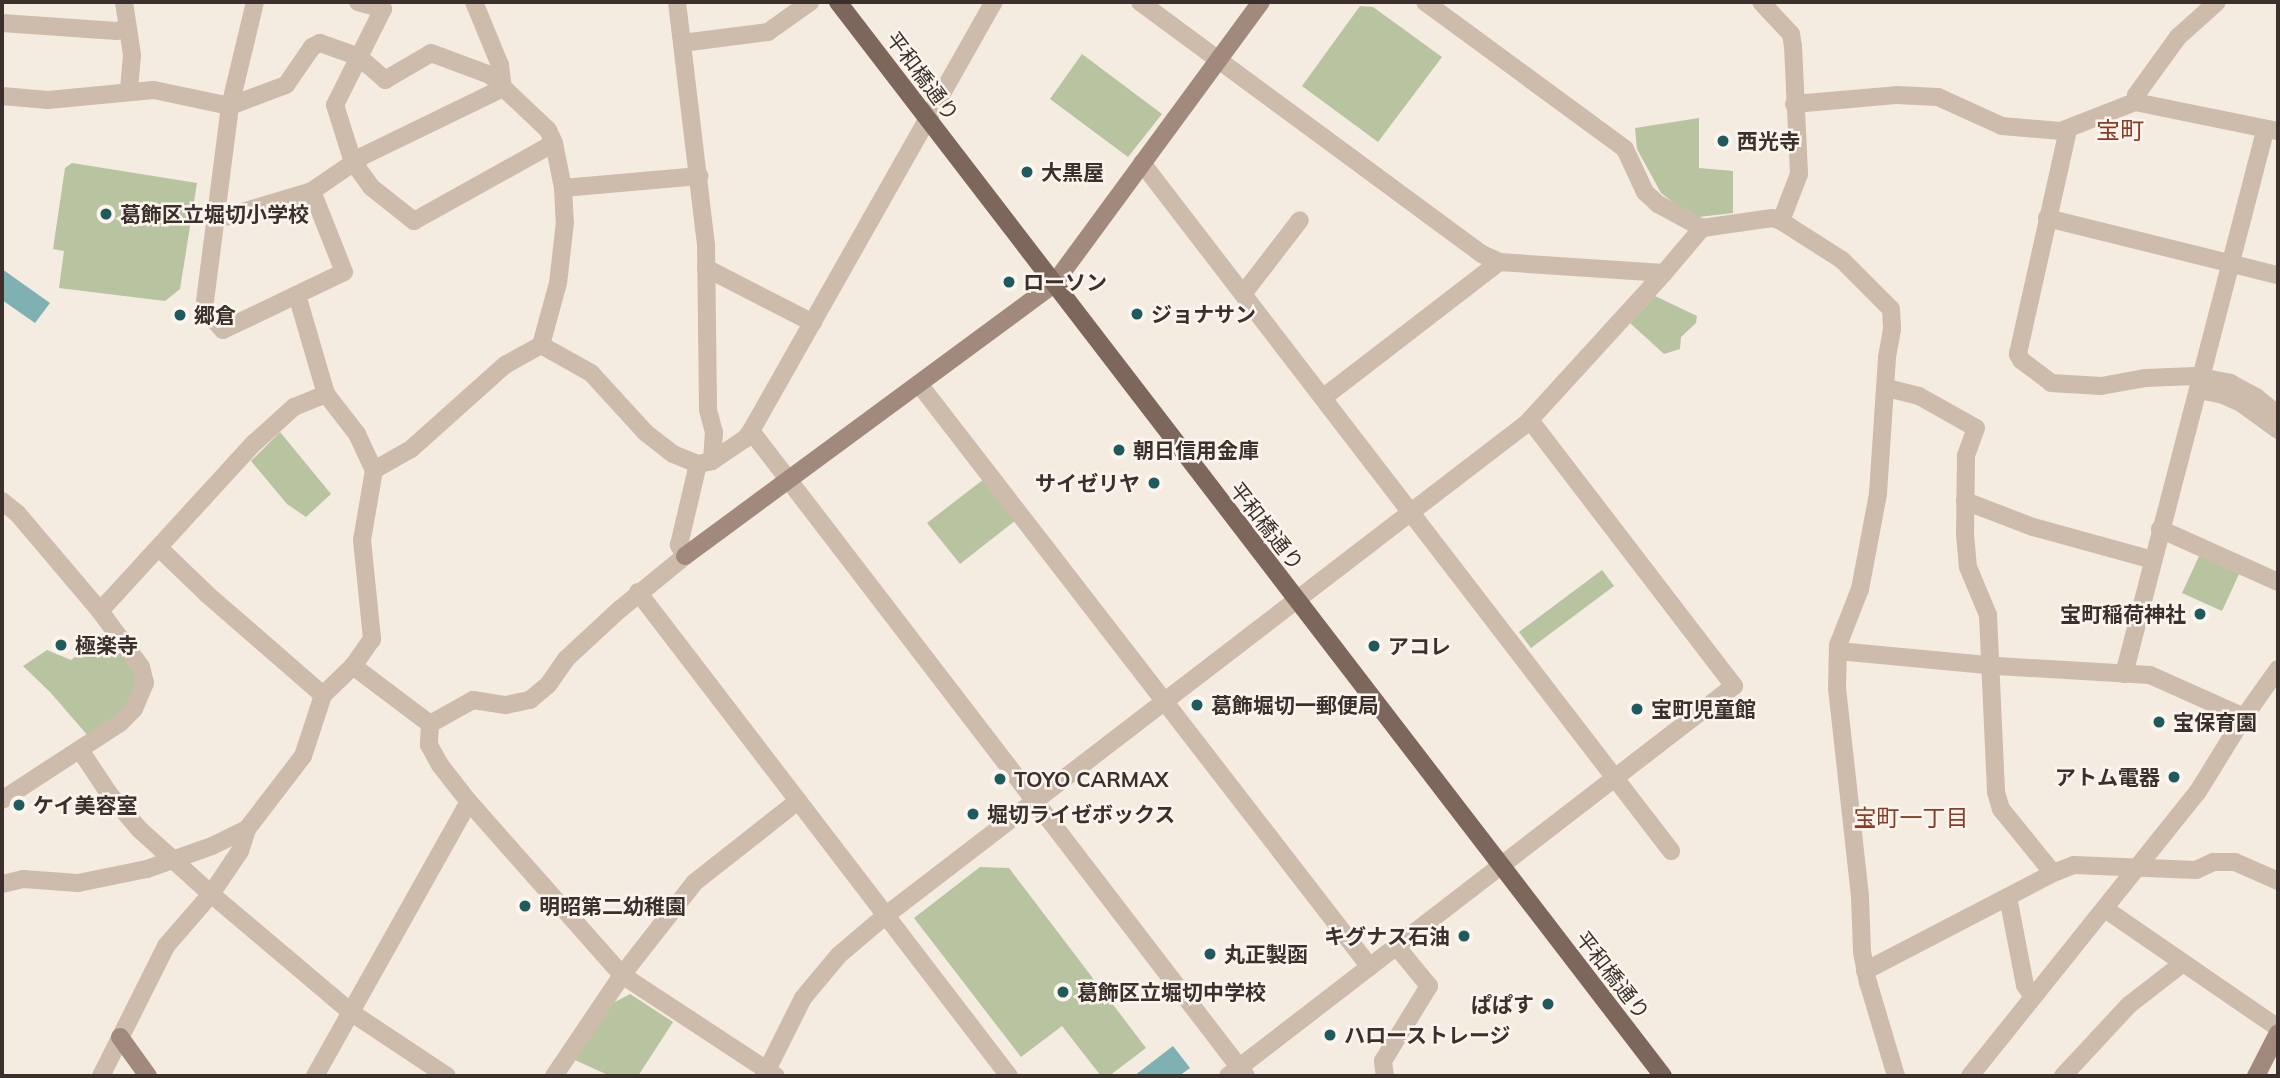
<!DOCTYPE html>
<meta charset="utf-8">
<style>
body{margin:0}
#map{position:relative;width:2280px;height:1078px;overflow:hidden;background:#f4ebe1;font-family:Mulish,"Noto Sans JP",sans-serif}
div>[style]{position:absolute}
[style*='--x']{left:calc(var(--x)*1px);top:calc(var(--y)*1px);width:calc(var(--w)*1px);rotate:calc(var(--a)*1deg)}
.green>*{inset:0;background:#b8c4a0}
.water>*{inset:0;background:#7fb0b2}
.street>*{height:18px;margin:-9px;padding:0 9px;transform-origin:9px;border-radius:9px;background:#cdbbac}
.secondary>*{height:18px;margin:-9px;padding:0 9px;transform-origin:9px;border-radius:9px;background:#a18a7d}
.primary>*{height:18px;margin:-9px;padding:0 9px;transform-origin:9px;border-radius:9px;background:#7d675c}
.dots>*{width:19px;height:19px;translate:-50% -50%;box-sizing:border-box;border:4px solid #fbf5ee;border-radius:50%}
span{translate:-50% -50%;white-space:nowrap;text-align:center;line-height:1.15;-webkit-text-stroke:5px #fbf5ee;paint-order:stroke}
.street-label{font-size:21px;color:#3b302b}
.poi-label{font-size:21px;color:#3b302b;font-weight:700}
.left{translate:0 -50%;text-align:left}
.right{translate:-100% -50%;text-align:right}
.neighbourhood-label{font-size:23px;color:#8c3b22}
.quarter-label{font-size:24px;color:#8c3b22}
.frame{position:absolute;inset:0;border:4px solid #3b302b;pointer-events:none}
</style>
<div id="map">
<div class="green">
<i style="clip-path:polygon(1360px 6px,1373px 7px,1442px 57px,1378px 142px,1302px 86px)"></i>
<i style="clip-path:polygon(1082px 54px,1162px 114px,1128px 157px,1050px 99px)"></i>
<i style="clip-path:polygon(1699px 118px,1699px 168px,1733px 171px,1733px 213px,1698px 217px,1678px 206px,1661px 193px,1637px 149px,1635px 128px)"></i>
<i style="clip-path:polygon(72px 163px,197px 183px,180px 289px,165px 301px,59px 288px,64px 251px,53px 249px,65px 168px)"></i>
<i style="clip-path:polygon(1655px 296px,1697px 316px,1696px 323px,1681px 337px,1680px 349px,1664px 354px,1630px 323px)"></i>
<i style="clip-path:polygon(280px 432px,331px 494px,306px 517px,287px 504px,251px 461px)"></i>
<i style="clip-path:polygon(984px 479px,1016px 520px,960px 564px,927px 523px)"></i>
<i style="clip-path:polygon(2200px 554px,2240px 572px,2222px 611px,2182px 593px)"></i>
<i style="clip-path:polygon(1602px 570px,1614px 586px,1531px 648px,1519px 632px)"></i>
<i style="clip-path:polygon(105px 632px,138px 678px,127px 708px,89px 737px,50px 692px,23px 666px,47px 650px,71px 660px)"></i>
<i style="clip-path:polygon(980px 867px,1009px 868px,1146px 1048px,1109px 1076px,1101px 1076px,1062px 1026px,1021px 1057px,914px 918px)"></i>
<i style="clip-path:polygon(630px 994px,673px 1022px,638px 1076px,610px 1076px,575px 1060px,613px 1003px)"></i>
</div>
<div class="water">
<i style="clip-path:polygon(2px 269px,50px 303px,35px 323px,2px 300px)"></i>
<i style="clip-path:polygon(1173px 1046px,1190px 1068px,1179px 1076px,1134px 1076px)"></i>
</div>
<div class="street">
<i style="--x:124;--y:2;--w:54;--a:81.4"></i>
<i style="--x:132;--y:55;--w:37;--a:95"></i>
<i style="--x:255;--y:2;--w:107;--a:103.5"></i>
<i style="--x:230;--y:106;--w:205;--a:97.3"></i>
<i style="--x:204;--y:309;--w:28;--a:48"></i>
<i style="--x:223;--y:330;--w:134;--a:-25.6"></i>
<i style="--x:344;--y:272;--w:87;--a:-111.6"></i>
<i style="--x:358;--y:2;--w:26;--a:16"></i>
<i style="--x:383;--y:9;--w:107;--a:116.6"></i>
<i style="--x:335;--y:105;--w:60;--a:72.5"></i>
<i style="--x:353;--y:162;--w:31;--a:54"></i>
<i style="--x:371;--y:187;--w:55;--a:38.3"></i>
<i style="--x:414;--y:221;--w:160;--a:-29.1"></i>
<i style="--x:474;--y:2;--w:68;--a:67.6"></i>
<i style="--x:500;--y:65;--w:23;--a:83"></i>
<i style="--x:677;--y:2;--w:244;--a:83.2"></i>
<i style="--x:706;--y:244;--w:166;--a:89.3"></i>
<i style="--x:708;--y:410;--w:23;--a:75"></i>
<i style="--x:714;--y:432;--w:29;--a:94"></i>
<i style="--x:1140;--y:2;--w:425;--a:36.4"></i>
<i style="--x:1482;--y:254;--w:19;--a:25"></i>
<i style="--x:1499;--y:262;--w:165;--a:3.8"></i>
<i style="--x:1664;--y:273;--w:59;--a:-49.8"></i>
<i style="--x:1425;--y:2;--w:248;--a:36.3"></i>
<i style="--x:1625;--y:149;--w:47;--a:65.1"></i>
<i style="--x:1645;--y:192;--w:18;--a:43"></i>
<i style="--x:1658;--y:204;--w:50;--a:28.6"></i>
<i style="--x:1702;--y:228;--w:71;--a:-8.1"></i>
<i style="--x:1772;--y:218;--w:9;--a:18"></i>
<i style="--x:1781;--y:221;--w:72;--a:32.6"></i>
<i style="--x:1842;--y:260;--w:69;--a:45"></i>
<i style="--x:1891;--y:309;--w:20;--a:87"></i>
<i style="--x:1892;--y:329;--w:29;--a:100"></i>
<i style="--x:1887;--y:358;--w:136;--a:93.8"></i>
<i style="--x:1878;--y:494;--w:97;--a:100.7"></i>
<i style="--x:1860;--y:589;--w:60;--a:111.4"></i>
<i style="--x:1838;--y:645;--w:43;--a:91.3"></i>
<i style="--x:1837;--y:688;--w:210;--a:83.7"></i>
<i style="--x:1860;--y:897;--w:55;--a:87.9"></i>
<i style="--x:1862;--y:952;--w:31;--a:79"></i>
<i style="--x:1868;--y:982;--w:98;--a:73.4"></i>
<i style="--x:1761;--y:2;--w:44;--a:46.8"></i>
<i style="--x:1791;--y:34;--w:12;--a:81"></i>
<i style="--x:1793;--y:46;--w:128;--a:87.3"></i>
<i style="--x:1799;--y:174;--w:50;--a:111"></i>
<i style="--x:2;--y:23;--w:115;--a:4"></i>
<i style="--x:117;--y:31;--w:10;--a:-17"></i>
<i style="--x:682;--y:43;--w:87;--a:-7.3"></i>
<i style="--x:768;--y:32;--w:52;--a:-35.5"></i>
<i style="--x:2;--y:96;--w:46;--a:5"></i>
<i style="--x:48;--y:100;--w:106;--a:-5.4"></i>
<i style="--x:154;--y:90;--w:78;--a:11.9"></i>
<i style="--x:230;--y:106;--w:60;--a:-20.6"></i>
<i style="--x:286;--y:85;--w:46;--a:-55.6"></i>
<i style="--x:312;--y:47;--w:9;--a:-27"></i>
<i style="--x:320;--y:43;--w:41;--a:19.7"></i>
<i style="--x:359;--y:57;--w:35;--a:41"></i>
<i style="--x:385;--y:80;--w:53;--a:-30.4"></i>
<i style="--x:431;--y:53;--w:63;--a:20.4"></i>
<i style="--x:490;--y:75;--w:80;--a:43.5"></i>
<i style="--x:548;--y:130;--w:14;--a:65"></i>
<i style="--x:554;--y:143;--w:46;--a:78.7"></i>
<i style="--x:563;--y:188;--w:34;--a:87"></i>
<i style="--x:565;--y:222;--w:61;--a:96.5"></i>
<i style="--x:558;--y:283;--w:64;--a:105.3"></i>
<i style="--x:541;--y:345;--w:41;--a:150.9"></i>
<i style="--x:505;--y:365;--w:126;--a:138.2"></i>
<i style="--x:411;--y:449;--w:43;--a:150.4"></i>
<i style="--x:374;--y:470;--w:71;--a:99.7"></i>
<i style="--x:362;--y:540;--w:100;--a:84.2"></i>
<i style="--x:372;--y:639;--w:33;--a:125"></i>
<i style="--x:353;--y:666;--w:42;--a:136"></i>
<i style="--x:2135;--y:102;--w:146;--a:11.5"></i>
<i style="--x:1794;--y:104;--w:102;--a:-5"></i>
<i style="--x:1896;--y:95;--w:42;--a:2.7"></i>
<i style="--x:1938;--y:97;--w:70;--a:24.4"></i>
<i style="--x:2002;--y:126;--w:59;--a:4.8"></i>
<i style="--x:2061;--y:131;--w:79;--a:-21.4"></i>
<i style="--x:2135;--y:102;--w:7;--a:-82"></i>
<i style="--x:2136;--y:95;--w:72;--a:-54.1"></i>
<i style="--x:2178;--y:37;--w:52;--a:-41.9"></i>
<i style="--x:2068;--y:130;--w:230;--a:102.6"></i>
<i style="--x:2018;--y:354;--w:7;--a:63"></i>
<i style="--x:2021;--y:360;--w:38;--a:37"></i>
<i style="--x:2051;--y:383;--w:50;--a:3.4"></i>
<i style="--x:2101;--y:386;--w:46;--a:-10.1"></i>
<i style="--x:2146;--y:378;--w:49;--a:-2.3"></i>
<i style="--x:2195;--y:376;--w:36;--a:11"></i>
<i style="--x:2230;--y:383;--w:30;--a:28"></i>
<i style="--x:2256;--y:397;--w:28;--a:39"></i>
<i style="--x:1142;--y:163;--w:868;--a:52.44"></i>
<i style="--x:563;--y:188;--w:137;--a:-5"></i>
<i style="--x:2047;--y:218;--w:238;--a:13.9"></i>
<i style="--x:215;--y:220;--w:101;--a:-16.6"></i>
<i style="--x:312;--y:191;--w:62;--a:-34.5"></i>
<i style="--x:363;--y:156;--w:156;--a:-25.9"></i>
<i style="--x:706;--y:268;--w:120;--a:27.2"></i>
<i style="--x:1243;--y:294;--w:93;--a:-52.4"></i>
<i style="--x:297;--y:295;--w:103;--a:73.7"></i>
<i style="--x:326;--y:394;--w:51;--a:52.2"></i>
<i style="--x:357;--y:434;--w:40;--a:65"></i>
<i style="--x:541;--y:345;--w:57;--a:29.2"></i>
<i style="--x:591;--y:373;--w:81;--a:47.5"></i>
<i style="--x:646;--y:433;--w:34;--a:38"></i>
<i style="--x:673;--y:454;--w:27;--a:22"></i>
<i style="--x:919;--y:384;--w:737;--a:52.28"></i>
<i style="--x:1887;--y:388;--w:33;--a:14"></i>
<i style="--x:1919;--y:396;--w:65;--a:29.3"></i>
<i style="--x:1976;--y:428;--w:30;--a:110"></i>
<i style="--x:1966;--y:456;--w:78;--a:90.7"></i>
<i style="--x:1965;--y:534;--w:33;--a:85"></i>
<i style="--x:1968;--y:567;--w:52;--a:67.4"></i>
<i style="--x:1988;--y:615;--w:177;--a:87.4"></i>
<i style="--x:1996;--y:792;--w:18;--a:74"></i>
<i style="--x:2001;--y:809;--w:82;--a:50.9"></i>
<i style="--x:2198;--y:390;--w:25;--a:11"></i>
<i style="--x:2223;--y:395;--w:20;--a:24"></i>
<i style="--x:2241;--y:403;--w:46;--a:36.1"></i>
<i style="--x:1324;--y:397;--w:221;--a:-37.6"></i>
<i style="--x:751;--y:431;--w:813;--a:52.5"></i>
<i style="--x:2;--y:501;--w:19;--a:39"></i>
<i style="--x:17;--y:513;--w:128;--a:49.7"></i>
<i style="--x:100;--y:611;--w:69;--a:53.8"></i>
<i style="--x:141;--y:667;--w:16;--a:76"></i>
<i style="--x:145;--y:683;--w:28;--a:113"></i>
<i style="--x:134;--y:709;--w:20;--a:135"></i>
<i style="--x:120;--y:723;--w:141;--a:146.9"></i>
<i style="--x:1965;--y:501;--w:73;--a:20.9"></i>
<i style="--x:2033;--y:527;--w:124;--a:15.4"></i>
<i style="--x:2160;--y:529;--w:129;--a:24.2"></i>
<i style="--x:638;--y:592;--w:610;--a:52.53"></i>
<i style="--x:100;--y:611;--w:226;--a:-47.5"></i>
<i style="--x:253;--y:444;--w:55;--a:-42.1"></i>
<i style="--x:294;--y:407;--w:35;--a:-22"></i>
<i style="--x:1838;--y:651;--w:160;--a:5.4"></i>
<i style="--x:1997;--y:666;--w:153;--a:3.4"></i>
<i style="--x:2150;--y:675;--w:103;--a:24.1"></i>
<i style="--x:353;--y:666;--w:96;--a:37"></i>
<i style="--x:430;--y:724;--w:21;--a:93"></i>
<i style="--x:429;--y:745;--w:23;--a:61"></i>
<i style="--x:440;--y:765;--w:47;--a:51.9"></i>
<i style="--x:469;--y:802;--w:231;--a:48.5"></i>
<i style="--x:622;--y:975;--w:184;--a:33.3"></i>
<i style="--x:2124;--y:674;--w:561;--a:-75.44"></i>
<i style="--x:430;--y:724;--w:49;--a:-29.2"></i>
<i style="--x:473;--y:700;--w:33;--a:9"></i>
<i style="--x:506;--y:705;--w:25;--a:-12"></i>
<i style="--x:530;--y:700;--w:23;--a:-40"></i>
<i style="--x:548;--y:685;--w:32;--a:-55"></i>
<i style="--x:566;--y:659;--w:72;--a:-42.8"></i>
<i style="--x:619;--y:610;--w:85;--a:-39.3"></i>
<i style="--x:685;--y:556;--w:13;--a:-119"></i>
<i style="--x:679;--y:545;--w:83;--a:-76.8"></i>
<i style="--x:698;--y:464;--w:14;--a:-12"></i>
<i style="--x:712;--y:461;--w:40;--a:-34"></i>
<i style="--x:745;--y:439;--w:10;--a:-53"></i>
<i style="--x:751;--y:431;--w:493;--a:-60.5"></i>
<i style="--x:80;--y:750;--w:54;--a:56.3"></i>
<i style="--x:110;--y:795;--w:45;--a:49.5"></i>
<i style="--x:139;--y:829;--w:97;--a:42.1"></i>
<i style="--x:211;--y:894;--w:185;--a:40.2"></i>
<i style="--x:352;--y:1013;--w:114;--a:33.6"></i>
<i style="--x:2;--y:884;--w:22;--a:-13"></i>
<i style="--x:23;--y:879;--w:55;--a:4.2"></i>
<i style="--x:78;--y:883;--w:70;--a:-11.5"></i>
<i style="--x:147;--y:869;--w:69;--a:-19.5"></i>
<i style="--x:212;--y:846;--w:39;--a:-26"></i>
<i style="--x:2008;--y:897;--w:90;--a:79.1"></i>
<i style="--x:2025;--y:985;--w:14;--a:56"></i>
<i style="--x:2105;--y:909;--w:210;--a:34.5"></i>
<i style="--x:1865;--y:971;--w:212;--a:-27.5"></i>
<i style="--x:2053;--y:873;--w:22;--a:-21"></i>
<i style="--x:2074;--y:865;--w:122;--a:2.3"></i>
<i style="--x:2196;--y:870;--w:19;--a:-25"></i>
<i style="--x:2213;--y:862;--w:22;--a:0"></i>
<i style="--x:2235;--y:862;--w:47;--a:23.8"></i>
<i style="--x:101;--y:1076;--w:145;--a:-63.4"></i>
<i style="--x:166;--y:946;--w:69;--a:-49.1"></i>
<i style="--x:211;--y:894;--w:52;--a:-56"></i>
<i style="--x:240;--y:851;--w:23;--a:-72"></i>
<i style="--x:247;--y:829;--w:92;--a:-52.5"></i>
<i style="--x:303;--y:756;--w:64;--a:-71.8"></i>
<i style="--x:323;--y:695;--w:154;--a:-139"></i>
<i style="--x:207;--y:594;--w:66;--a:-136.2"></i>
<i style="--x:315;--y:1076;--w:314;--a:-60.7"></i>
<i style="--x:554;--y:1076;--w:122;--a:-56"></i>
<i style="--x:622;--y:975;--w:118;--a:-51.9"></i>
<i style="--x:695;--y:882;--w:131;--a:-38.2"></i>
<i style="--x:764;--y:1076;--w:87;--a:-63.4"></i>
<i style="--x:803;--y:998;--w:56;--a:-50.1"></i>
<i style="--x:839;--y:955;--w:60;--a:-40.3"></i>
<i style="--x:885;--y:916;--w:809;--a:-37.52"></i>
<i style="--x:1527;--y:423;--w:203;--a:-47.6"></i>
<i style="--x:1228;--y:1076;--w:639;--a:-37.62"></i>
<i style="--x:1734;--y:686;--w:335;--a:-127.5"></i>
<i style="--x:1385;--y:1076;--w:15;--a:-98"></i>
<i style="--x:1383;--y:1061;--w:88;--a:-58.5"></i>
<i style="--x:1429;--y:986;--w:50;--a:-129.4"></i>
<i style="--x:1970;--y:1076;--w:363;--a:-51.3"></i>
<i style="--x:2197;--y:793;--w:89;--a:-58.3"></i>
<i style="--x:2244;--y:717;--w:59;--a:-54.7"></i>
<i style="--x:2063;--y:1076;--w:97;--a:-47.1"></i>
<i style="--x:2129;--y:1005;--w:68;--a:-37.9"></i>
</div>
<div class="secondary">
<i style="--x:685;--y:556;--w:457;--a:-36.4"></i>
<i style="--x:1053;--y:285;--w:351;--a:-53.7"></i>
<i style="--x:120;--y:1037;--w:48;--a:54.3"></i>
<i style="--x:2256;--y:1076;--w:48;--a:-62.9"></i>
</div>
<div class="primary">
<i style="--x:838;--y:2;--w:1354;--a:52.47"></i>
</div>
<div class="dots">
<i style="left:1723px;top:141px;background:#1f5a5e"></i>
<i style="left:1027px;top:172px;background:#1f5a5e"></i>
<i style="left:106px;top:214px;background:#1f5a5e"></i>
<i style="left:1009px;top:282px;background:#1f5a5e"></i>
<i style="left:1137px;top:314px;background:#1f5a5e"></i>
<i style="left:180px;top:315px;background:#1f5a5e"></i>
<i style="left:1119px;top:450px;background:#1f5a5e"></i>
<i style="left:1154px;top:483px;background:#1f5a5e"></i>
<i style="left:2200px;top:614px;background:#1f5a5e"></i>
<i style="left:61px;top:645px;background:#1f5a5e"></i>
<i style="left:1374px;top:646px;background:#1f5a5e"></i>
<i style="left:1197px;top:705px;background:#1f5a5e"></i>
<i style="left:1637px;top:709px;background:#1f5a5e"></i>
<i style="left:2159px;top:722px;background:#1f5a5e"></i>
<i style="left:2174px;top:777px;background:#1f5a5e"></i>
<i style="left:1000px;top:779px;background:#1f5a5e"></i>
<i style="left:19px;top:805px;background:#1f5a5e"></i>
<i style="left:973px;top:814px;background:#1f5a5e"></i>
<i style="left:525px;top:906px;background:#1f5a5e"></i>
<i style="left:1464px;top:936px;background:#1f5a5e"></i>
<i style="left:1210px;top:954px;background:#1f5a5e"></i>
<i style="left:1063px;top:992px;background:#1f5a5e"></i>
<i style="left:1548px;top:1004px;background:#1f5a5e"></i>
<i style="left:1330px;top:1035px;background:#1f5a5e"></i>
</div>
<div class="street-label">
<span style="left:923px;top:76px;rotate:53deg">平和橋通り</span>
<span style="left:1267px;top:526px;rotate:52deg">平和橋通り</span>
<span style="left:1613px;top:975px;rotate:52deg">平和橋通り</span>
</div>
<div class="poi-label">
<span class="left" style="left:1737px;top:141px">西光寺</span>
<span class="left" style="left:1041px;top:172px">大黒屋</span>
<span class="left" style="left:120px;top:214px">葛飾区立堀切小学校</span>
<span class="left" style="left:1023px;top:282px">ローソン</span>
<span class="left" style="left:1151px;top:314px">ジョナサン</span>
<span class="left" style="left:194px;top:315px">郷倉</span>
<span class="left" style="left:1133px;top:450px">朝日信用金庫</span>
<span class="right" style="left:1140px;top:483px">サイゼリヤ</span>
<span class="right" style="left:2186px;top:614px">宝町稲荷神社</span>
<span class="left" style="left:75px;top:645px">極楽寺</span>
<span class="left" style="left:1388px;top:646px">アコレ</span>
<span class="left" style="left:1211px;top:705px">葛飾堀切一郵便局</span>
<span class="left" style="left:1651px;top:709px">宝町児童館</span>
<span class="left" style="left:2173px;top:722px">宝保育園</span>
<span class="right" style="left:2160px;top:777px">アトム電器</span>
<span class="left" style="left:1014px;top:779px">TOYO CARMAX</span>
<span class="left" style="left:33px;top:805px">ケイ美容室</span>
<span class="left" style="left:987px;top:814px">堀切ライゼボックス</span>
<span class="left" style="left:539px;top:906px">明昭第二幼稚園</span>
<span class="right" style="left:1450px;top:936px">キグナス石油</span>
<span class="left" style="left:1224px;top:954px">丸正製函</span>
<span class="left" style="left:1077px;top:992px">葛飾区立堀切中学校</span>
<span class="right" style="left:1534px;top:1004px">ぱぱす</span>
<span class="left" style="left:1344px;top:1035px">ハローストレージ</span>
</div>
<div class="neighbourhood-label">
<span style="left:1911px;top:818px">宝町一丁目</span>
</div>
<div class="quarter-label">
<span style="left:2120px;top:131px">宝町</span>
</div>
<div class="frame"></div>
</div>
